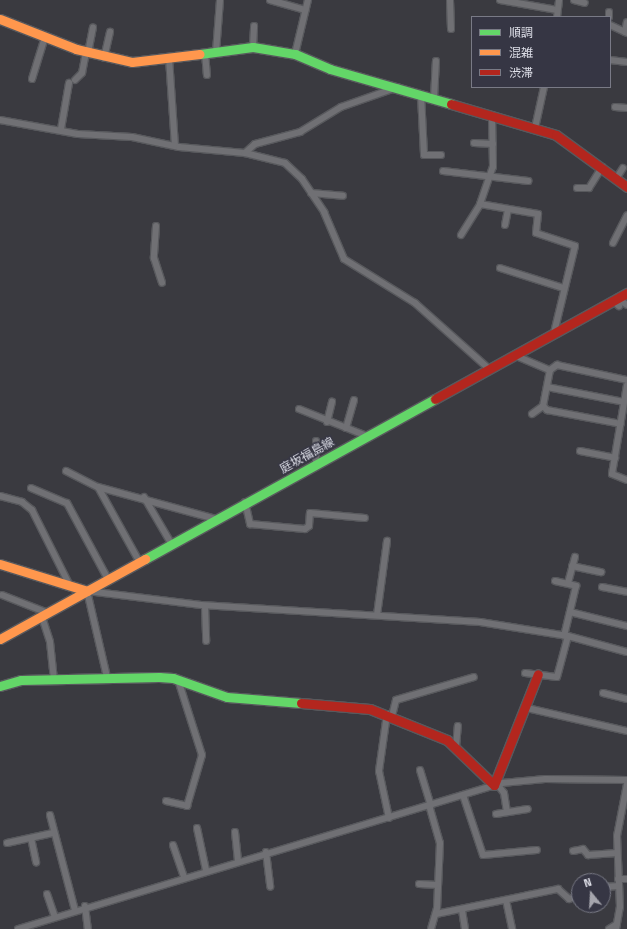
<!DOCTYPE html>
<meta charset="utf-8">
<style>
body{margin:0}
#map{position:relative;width:627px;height:929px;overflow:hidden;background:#3a3a40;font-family:"Titillium Web","Noto Sans JP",sans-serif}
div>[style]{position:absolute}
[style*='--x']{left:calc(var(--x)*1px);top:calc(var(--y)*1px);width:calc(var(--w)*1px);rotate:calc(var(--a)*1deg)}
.roads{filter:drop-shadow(1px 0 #58595d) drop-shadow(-1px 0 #58595d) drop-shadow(0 1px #58595d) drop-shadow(0 -1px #58595d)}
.street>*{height:6px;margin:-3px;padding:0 3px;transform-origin:3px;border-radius:3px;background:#707074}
.fast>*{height:9px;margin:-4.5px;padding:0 4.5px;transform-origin:4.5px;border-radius:4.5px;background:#63d668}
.slow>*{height:9px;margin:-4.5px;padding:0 4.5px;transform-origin:4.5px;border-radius:4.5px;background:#ff974d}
.jam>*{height:9px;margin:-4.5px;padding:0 4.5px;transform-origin:4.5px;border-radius:4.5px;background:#b3261e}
span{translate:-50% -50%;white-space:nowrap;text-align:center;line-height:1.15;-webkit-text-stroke:3px #363644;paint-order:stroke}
.street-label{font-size:12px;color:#dedfe8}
.legend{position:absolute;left:471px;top:16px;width:140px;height:72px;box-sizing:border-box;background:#363644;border:1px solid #797a86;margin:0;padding:5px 7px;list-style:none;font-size:12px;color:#dedfe8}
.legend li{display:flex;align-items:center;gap:8px;height:20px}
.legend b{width:20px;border:1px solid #797a86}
.north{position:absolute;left:571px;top:873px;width:40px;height:40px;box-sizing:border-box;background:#363644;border:1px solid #797a86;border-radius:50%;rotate:342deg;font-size:11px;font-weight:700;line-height:16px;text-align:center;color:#dedfe8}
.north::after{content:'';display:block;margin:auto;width:14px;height:18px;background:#a5a5ad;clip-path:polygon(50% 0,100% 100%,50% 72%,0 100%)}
</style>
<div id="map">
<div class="roads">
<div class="street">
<i style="--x:270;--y:0;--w:37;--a:16"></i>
<i style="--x:450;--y:0;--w:29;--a:88"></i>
<i style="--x:500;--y:0;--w:58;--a:10"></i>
<i style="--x:574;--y:0;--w:11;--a:15"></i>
<i style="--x:557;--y:17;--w:17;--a:-83"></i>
<i style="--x:609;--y:17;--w:5;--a:-90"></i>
<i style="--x:610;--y:25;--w:19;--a:25"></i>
<i style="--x:625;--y:32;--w:10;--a:-79"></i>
<i style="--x:253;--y:47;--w:21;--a:-87"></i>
<i style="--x:216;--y:52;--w:52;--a:-85.6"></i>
<i style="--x:88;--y:53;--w:26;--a:-79"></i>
<i style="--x:205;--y:53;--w:22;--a:85"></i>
<i style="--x:295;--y:54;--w:56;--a:-76.5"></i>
<i style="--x:104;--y:58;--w:27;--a:-77"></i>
<i style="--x:169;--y:58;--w:88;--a:86.1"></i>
<i style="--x:610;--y:60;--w:17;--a:7"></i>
<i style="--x:32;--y:79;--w:44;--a:-72.8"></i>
<i style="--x:75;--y:80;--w:10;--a:-45"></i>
<i style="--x:82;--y:73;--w:21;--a:-79"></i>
<i style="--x:421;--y:95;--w:60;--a:87.1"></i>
<i style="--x:424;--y:155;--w:17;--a:0"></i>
<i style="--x:434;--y:98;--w:37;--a:-87"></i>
<i style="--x:615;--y:107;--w:12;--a:5"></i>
<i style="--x:0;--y:120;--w:79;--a:10.2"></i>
<i style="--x:78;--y:134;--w:54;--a:3.2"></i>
<i style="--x:132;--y:137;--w:48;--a:12"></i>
<i style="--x:179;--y:147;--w:66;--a:5.2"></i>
<i style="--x:245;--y:153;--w:41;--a:14"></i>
<i style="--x:285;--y:163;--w:23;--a:43"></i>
<i style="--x:302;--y:179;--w:40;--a:56"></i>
<i style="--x:324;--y:212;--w:51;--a:66.9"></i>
<i style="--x:344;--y:259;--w:84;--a:31.8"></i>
<i style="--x:415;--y:303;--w:99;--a:41.7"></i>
<i style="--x:535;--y:128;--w:42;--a:-77.6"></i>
<i style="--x:61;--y:129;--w:47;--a:-80.1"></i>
<i style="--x:474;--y:143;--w:19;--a:3"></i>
<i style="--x:245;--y:153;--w:13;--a:-42"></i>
<i style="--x:255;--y:144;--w:47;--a:-14.9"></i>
<i style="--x:300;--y:132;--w:48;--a:-31.4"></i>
<i style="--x:341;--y:107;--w:60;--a:-19.3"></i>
<i style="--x:443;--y:171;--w:86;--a:6.7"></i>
<i style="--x:616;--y:179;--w:13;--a:-58"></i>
<i style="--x:577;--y:188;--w:12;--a:0"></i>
<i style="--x:589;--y:188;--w:25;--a:-58"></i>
<i style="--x:311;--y:193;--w:32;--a:5"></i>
<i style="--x:480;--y:204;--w:59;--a:9.8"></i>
<i style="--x:538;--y:214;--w:19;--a:96"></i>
<i style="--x:536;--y:233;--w:41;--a:18.4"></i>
<i style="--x:575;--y:246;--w:89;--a:103.6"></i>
<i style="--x:505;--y:225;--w:15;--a:-79"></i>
<i style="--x:156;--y:226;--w:32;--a:94"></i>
<i style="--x:154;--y:258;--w:26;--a:72"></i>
<i style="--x:461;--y:235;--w:36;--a:-58"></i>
<i style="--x:480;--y:204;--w:39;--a:-71"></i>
<i style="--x:493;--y:167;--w:52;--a:-91.1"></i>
<i style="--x:613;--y:243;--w:31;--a:-63"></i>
<i style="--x:500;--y:268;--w:66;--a:17.6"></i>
<i style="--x:617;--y:298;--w:12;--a:35"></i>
<i style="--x:613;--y:301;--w:8;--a:40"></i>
<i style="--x:514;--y:355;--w:39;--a:23"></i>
<i style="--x:550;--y:370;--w:9;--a:-36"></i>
<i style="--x:557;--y:365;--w:72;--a:12.1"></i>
<i style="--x:550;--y:370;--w:37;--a:101"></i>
<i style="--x:543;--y:406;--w:6;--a:45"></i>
<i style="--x:547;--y:410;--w:75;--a:10.7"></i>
<i style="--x:627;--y:385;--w:90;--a:99.6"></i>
<i style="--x:612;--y:474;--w:16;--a:22"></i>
<i style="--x:547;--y:387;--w:78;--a:11"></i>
<i style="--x:299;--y:409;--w:73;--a:21.7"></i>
<i style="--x:532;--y:414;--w:14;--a:-36"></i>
<i style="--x:327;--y:422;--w:21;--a:-76"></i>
<i style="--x:346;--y:428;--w:29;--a:-74"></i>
<i style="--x:316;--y:441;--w:23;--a:90"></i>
<i style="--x:580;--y:451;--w:36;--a:11"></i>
<i style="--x:66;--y:471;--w:36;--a:27"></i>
<i style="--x:98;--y:487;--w:85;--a:61"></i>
<i style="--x:98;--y:487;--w:122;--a:15.2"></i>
<i style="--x:31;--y:488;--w:39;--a:23"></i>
<i style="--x:67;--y:503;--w:86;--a:61.7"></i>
<i style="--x:0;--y:496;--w:23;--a:15"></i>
<i style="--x:22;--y:502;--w:13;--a:39"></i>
<i style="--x:32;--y:510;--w:85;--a:63.4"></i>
<i style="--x:144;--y:497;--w:53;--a:59.6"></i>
<i style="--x:245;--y:502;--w:23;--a:77"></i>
<i style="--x:250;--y:524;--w:55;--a:5.2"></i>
<i style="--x:305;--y:529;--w:5;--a:-37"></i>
<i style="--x:309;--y:526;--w:13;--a:-86"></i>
<i style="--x:310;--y:513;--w:55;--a:5.2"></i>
<i style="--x:572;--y:566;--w:30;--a:12"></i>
<i style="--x:555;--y:581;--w:22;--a:13"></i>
<i style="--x:576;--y:586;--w:51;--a:103.5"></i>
<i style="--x:568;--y:583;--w:27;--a:-75"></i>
<i style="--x:602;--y:587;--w:25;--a:11"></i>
<i style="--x:2;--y:595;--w:49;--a:21.4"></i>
<i style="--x:205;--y:606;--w:35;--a:88"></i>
<i style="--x:570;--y:612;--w:59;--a:13.8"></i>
<i style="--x:377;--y:615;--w:75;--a:-82.3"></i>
<i style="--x:42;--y:617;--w:26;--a:72"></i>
<i style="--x:50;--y:642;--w:38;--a:84"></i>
<i style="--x:525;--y:673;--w:32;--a:7"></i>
<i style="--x:557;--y:677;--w:42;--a:-75"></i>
<i style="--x:107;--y:677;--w:88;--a:-103.1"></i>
<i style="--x:87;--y:591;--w:115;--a:7"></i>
<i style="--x:201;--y:605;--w:280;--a:3.5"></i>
<i style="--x:480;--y:622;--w:89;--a:9"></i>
<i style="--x:568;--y:636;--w:61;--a:15.2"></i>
<i style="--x:603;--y:693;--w:25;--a:14"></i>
<i style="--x:527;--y:708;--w:103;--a:13"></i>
<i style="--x:387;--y:714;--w:58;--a:98"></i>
<i style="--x:379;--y:771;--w:48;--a:78"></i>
<i style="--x:392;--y:716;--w:16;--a:-76"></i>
<i style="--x:396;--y:700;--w:81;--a:-16.4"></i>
<i style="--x:456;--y:747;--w:21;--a:-85"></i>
<i style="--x:420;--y:770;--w:37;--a:73"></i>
<i style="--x:497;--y:784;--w:11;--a:52"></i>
<i style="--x:504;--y:793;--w:19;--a:81"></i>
<i style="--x:463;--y:795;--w:63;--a:71.6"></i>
<i style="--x:483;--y:855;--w:54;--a:-5.3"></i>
<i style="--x:166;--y:801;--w:22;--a:13"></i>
<i style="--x:187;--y:806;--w:53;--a:-73.6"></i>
<i style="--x:202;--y:755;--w:79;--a:-107.7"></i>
<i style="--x:429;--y:805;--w:40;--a:74"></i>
<i style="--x:440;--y:843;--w:65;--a:92.6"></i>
<i style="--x:437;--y:908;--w:22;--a:106"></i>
<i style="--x:496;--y:814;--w:32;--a:-9"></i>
<i style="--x:50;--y:815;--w:98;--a:75.3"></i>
<i style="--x:197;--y:828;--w:43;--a:77.9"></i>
<i style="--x:235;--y:832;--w:29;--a:84"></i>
<i style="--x:31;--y:838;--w:25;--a:78"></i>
<i style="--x:7;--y:843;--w:47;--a:-12.3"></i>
<i style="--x:173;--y:845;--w:34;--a:71"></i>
<i style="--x:573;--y:851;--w:10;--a:-11"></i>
<i style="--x:583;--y:849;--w:8;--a:50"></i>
<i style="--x:588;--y:855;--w:29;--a:-4"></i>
<i style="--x:266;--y:852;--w:35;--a:83"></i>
<i style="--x:618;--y:879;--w:9;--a:0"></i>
<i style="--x:419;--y:884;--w:19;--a:3"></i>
<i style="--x:603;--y:887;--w:16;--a:-4"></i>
<i style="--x:47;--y:894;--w:24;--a:71"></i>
<i style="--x:506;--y:900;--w:30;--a:78"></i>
<i style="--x:85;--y:906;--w:23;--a:83"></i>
<i style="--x:462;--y:910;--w:19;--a:81"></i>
<i style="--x:436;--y:914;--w:125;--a:-11.6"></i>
<i style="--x:558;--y:889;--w:15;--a:42"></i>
<i style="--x:569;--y:899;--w:10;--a:-17"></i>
<i style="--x:18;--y:929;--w:506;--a:-16.79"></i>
<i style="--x:502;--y:783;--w:43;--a:-5.3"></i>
<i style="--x:545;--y:779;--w:82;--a:0.7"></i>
<i style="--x:609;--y:929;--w:9;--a:-32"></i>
<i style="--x:616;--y:929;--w:22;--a:-80"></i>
<i style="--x:620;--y:907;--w:71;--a:-92.4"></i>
<i style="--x:617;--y:836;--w:53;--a:-79.1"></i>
</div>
<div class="fast">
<i style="--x:200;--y:54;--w:53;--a:-7.5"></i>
<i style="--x:253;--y:47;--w:43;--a:9.5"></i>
<i style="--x:295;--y:54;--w:38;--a:23"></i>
<i style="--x:330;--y:69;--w:126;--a:16.1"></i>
<i style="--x:145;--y:559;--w:331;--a:-28.9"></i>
<i style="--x:0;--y:686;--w:22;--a:-16"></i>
<i style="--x:21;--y:680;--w:138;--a:-1.2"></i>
<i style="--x:159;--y:677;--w:14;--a:4"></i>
<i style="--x:173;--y:678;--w:57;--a:19.4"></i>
<i style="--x:227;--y:697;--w:74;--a:4.6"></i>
</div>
<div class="slow">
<i style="--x:0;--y:19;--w:82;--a:21.5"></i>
<i style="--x:76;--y:49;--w:57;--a:13.1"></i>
<i style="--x:132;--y:62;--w:68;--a:-6.7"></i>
<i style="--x:0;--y:564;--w:91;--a:17.2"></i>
<i style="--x:0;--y:639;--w:166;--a:-28.9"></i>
</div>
<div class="jam">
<i style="--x:451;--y:104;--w:109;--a:16.4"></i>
<i style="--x:556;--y:135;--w:88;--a:36.2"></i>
<i style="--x:435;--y:399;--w:219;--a:-28.9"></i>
<i style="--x:301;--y:703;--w:69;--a:5"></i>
<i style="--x:370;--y:709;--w:83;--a:21.9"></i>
<i style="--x:447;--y:740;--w:65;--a:43.8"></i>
<i style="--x:494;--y:785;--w:119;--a:-68.4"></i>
</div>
</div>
<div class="street-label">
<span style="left:307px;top:455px;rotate:-29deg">庭坂福島線</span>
</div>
<ul class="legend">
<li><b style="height:5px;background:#63d668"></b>順調</li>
<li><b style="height:5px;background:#ff974d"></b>混雑</li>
<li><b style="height:5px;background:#b3261e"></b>渋滞</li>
</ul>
<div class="north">N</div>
</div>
